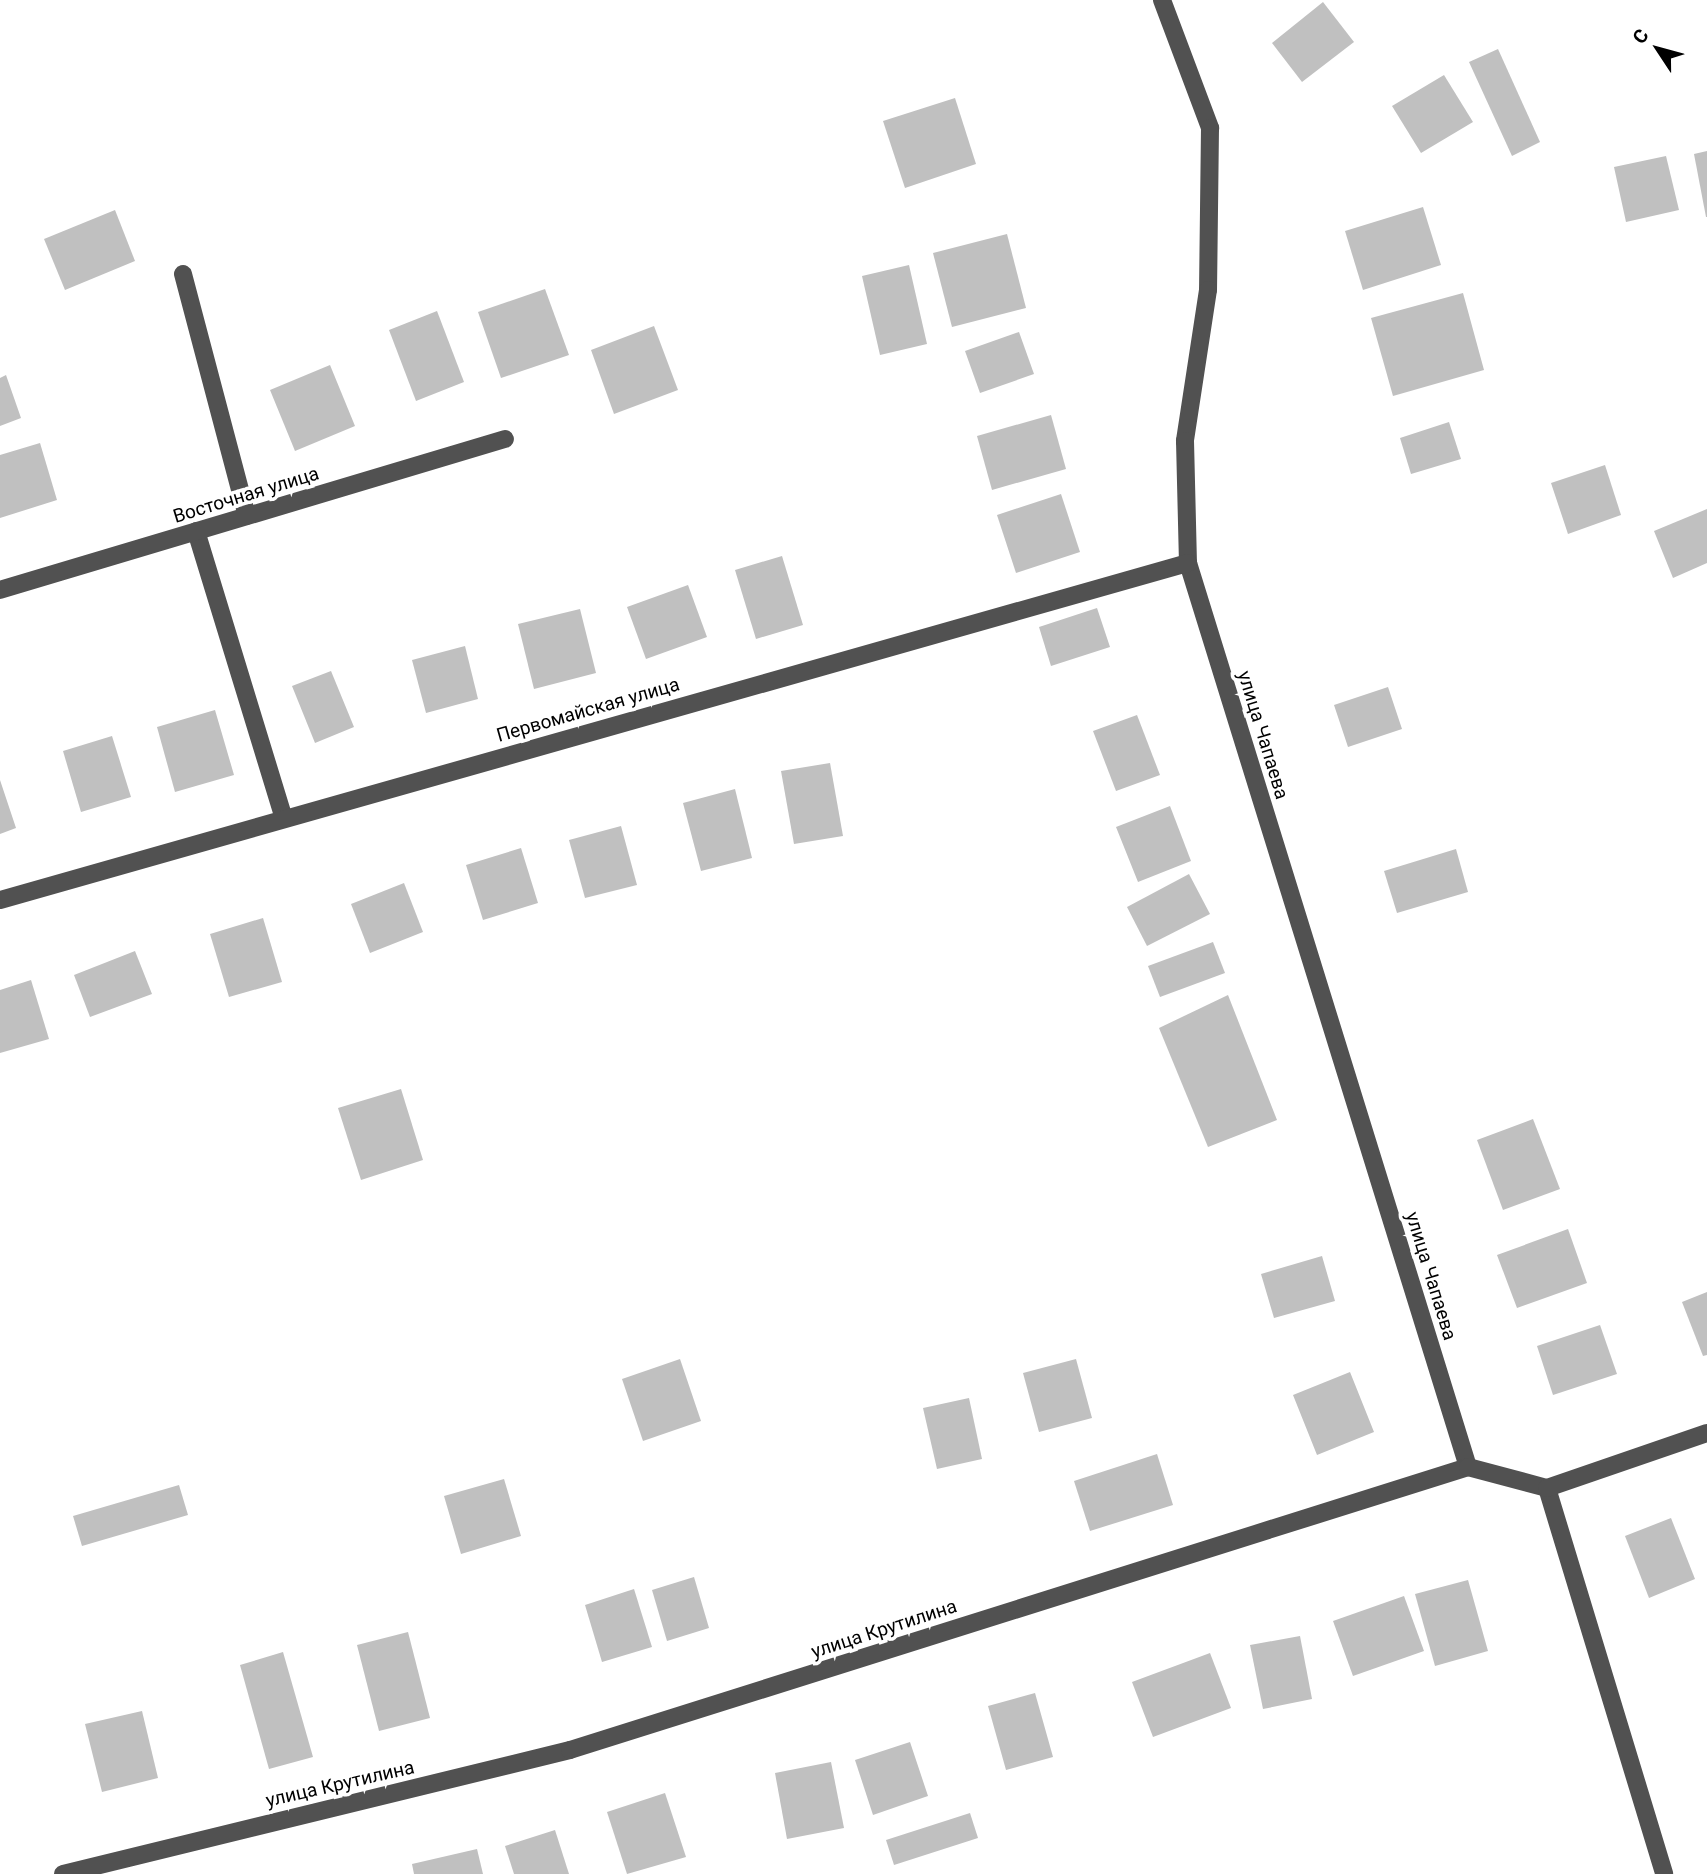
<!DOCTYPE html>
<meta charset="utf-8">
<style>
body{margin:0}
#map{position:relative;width:1707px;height:1874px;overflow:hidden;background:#fff;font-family:Roboto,sans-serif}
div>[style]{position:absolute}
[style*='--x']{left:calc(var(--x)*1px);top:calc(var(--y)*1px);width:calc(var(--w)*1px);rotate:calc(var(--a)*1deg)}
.building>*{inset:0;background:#c0c0c0}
.minor>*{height:18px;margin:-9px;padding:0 9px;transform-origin:9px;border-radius:9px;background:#515151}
span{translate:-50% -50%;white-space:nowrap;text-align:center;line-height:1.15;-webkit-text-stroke:7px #fff;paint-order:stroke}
.street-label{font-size:19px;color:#000}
.north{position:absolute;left:1623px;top:14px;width:70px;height:70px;-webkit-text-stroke:5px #fff;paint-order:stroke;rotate:306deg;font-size:19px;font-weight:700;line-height:28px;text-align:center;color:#000}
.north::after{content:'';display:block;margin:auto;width:24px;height:32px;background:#000;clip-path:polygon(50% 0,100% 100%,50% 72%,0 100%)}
</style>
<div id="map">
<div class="building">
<i style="clip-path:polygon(1323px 2px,1354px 42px,1302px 82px,1272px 43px)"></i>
<i style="clip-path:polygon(1498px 49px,1540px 142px,1512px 156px,1469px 62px)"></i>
<i style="clip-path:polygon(1444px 75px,1473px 122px,1421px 153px,1392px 106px)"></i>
<i style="clip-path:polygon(955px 98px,976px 164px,905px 188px,883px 121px)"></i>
<i style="clip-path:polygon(1707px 151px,1707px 217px,1706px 217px,1694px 154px)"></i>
<i style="clip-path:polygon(1666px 156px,1679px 210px,1626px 222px,1614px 167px)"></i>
<i style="clip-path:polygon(1423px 207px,1441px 265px,1363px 290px,1345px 231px)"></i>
<i style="clip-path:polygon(115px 210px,135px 261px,65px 290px,44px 239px)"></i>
<i style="clip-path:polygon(1007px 234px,1026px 308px,952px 327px,933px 253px)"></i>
<i style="clip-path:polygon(909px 265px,927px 344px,880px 355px,862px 276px)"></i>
<i style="clip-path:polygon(545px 289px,569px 355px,501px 378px,478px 312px)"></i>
<i style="clip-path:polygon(1463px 293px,1484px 370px,1393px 396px,1371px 318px)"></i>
<i style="clip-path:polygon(437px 311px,464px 382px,416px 401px,389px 330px)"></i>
<i style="clip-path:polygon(654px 326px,678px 390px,614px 414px,591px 350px)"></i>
<i style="clip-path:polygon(1019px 332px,1034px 374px,980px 393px,965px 351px)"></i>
<i style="clip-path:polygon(330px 365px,355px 426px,295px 451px,270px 390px)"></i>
<i style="clip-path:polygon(6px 375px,21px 418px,0 426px,0 378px)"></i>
<i style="clip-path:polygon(1051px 415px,1066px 469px,992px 490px,977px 436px)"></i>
<i style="clip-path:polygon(1449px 422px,1461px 459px,1411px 474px,1400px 438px)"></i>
<i style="clip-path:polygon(40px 443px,57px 500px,0 518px,0 455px)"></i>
<i style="clip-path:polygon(1605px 465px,1621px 515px,1568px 534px,1551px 483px)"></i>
<i style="clip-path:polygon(1061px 494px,1080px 552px,1016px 573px,997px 515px)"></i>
<i style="clip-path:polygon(1707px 509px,1707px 563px,1673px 578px,1654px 531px)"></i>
<i style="clip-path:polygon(782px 556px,803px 625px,756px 639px,735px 570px)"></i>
<i style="clip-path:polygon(688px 585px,707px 637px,646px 659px,627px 607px)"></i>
<i style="clip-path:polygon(1097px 608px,1110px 647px,1051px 666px,1039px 627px)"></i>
<i style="clip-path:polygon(580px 609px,596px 673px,534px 689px,518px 624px)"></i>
<i style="clip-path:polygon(465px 646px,478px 699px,426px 713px,412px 660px)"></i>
<i style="clip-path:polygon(331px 671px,354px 727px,315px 743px,292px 686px)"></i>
<i style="clip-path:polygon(1388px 687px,1402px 729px,1348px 747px,1334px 705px)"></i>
<i style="clip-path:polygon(215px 710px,234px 775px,175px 792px,157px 727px)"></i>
<i style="clip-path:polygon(1137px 715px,1160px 775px,1116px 791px,1093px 731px)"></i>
<i style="clip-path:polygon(112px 736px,131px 797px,81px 812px,63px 751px)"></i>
<i style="clip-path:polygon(830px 763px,843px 836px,794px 844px,781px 771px)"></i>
<i style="clip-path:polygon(0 780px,16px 828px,0 834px)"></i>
<i style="clip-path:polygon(735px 789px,752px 858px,701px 871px,683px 803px)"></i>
<i style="clip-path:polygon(1170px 806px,1191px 861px,1138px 882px,1116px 827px)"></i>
<i style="clip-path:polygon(621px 826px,637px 885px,585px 898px,569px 840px)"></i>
<i style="clip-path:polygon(521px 848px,538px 903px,483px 920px,466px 865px)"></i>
<i style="clip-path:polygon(1456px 849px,1468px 892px,1397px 913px,1384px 871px)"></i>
<i style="clip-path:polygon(1189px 874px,1210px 914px,1147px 946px,1127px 907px)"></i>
<i style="clip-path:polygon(404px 883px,423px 932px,370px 953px,351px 904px)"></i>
<i style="clip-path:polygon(263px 918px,282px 982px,229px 997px,210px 934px)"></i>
<i style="clip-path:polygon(1213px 942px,1225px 973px,1160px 997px,1148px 966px)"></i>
<i style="clip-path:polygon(135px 951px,152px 994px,90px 1017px,74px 975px)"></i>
<i style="clip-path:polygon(31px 980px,49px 1039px,0 1053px,0 990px)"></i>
<i style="clip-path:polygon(1228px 995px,1277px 1120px,1208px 1147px,1159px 1028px)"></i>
<i style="clip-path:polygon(401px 1089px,423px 1160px,361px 1180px,338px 1108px)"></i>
<i style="clip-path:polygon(1533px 1119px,1560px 1189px,1503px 1210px,1477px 1140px)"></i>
<i style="clip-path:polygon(1568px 1229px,1587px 1283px,1517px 1308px,1497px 1255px)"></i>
<i style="clip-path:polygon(1322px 1256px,1335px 1301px,1274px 1318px,1261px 1274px)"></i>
<i style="clip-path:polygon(1707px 1292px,1707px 1355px,1703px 1356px,1682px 1302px)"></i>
<i style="clip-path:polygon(1600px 1325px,1617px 1374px,1553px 1395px,1537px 1346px)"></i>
<i style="clip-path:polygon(680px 1359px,701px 1421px,643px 1441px,622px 1379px)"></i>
<i style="clip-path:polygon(1076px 1359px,1092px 1418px,1039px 1432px,1023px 1373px)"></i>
<i style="clip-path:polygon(1350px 1372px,1374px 1432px,1317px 1455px,1293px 1395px)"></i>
<i style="clip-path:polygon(969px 1398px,982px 1459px,937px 1469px,923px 1408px)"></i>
<i style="clip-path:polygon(1157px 1454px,1173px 1505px,1090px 1531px,1074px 1481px)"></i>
<i style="clip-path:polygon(504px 1479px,521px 1536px,461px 1554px,444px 1496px)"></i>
<i style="clip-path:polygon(179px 1485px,188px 1515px,82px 1546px,73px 1516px)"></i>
<i style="clip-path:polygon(1671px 1518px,1695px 1579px,1649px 1598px,1625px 1536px)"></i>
<i style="clip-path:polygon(694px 1577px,709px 1628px,667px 1641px,652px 1590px)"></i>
<i style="clip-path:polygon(1468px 1580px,1488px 1651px,1435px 1666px,1415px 1594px)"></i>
<i style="clip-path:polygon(634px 1589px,652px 1647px,602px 1662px,585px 1605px)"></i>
<i style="clip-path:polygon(1404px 1596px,1424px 1651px,1353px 1676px,1333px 1621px)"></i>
<i style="clip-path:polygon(408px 1632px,430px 1718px,379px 1731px,357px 1645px)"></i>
<i style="clip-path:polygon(1300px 1636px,1312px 1699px,1263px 1709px,1250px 1645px)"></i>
<i style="clip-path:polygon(283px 1652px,313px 1757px,269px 1769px,240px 1665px)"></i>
<i style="clip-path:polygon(1210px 1653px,1231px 1708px,1153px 1737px,1132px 1682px)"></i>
<i style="clip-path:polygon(1035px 1693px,1053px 1757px,1006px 1770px,988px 1706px)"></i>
<i style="clip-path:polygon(142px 1711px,158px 1778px,102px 1792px,85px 1724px)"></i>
<i style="clip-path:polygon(910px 1742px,928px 1796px,873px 1815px,855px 1760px)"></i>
<i style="clip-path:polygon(831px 1762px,844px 1828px,787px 1839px,775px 1773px)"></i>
<i style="clip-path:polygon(665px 1793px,686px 1857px,627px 1874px,607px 1812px)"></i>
<i style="clip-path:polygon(970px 1813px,978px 1838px,894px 1865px,886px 1840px)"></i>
<i style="clip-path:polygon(555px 1830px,569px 1874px,514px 1874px,505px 1846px)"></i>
<i style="clip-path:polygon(477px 1849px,483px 1874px,414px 1874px,412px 1864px)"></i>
</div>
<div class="minor">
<i style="--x:1162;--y:0;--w:137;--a:69.4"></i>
<i style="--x:1210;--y:128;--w:162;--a:90.7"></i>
<i style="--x:1208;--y:290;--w:153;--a:98.7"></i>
<i style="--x:1185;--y:441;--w:122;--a:88.6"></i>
<i style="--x:1188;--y:563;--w:946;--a:72.79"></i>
<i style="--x:183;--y:274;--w:250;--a:75.2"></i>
<i style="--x:196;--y:531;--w:300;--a:73"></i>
<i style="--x:0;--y:590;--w:527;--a:-16.65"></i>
<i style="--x:0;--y:900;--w:1235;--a:-15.84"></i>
<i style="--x:1547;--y:1488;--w:403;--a:73.1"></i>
<i style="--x:63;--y:1874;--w:522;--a:-13.74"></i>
<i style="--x:570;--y:1750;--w:942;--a:-17.49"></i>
<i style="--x:1468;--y:1467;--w:82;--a:14.9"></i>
<i style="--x:1547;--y:1488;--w:169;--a:-19"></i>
</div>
<div class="street-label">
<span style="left:246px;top:495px;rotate:-17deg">Восточная улица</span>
<span style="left:588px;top:710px;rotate:-16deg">Первомайская улица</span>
<span style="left:1263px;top:735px;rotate:73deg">улица Чапаева</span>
<span style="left:1431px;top:1276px;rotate:73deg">улица Чапаева</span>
<span style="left:884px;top:1629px;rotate:-18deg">улица Крутилина</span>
<span style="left:340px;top:1784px;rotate:-13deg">улица Крутилина</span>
</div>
<div class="north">С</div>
</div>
